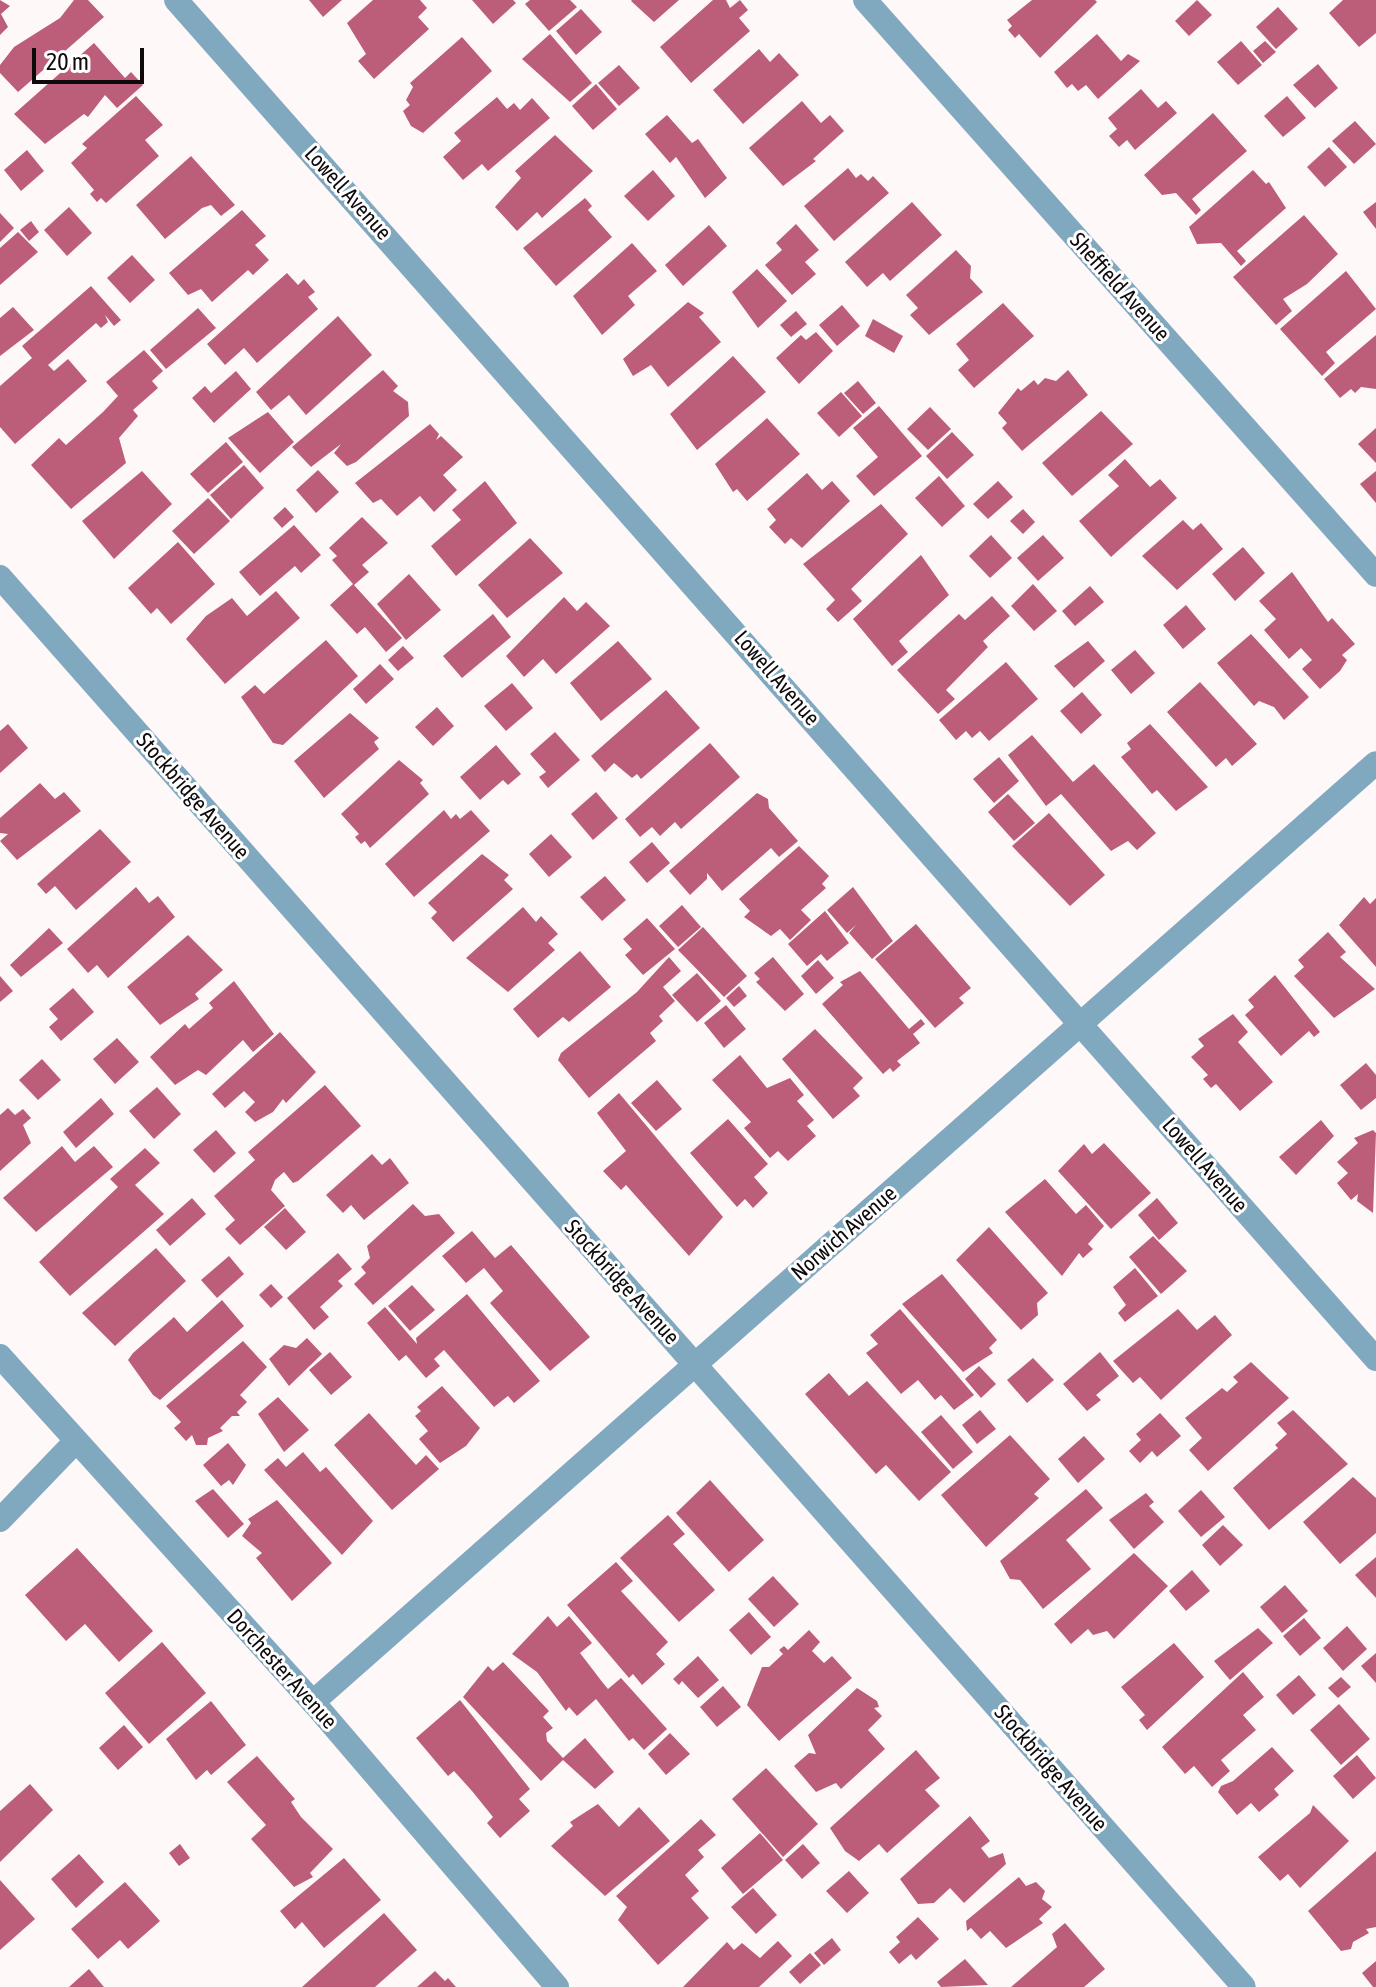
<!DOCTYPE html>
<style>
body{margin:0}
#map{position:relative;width:1376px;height:1987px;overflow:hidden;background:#fef8f9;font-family:"Asap Condensed",sans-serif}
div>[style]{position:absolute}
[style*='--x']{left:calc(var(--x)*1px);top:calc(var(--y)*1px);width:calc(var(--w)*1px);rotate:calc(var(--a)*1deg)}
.building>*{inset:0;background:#bc5e79}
.minor>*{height:24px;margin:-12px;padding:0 12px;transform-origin:12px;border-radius:12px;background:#80a9c0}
span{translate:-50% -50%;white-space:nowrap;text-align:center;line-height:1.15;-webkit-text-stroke:6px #fff;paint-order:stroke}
.street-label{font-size:22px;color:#0e0a0b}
.scale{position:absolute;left:32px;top:48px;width:112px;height:36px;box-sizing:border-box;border:4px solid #0e0a0b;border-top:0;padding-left:10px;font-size:24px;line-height:28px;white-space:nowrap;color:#0e0a0b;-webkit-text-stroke:6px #fff;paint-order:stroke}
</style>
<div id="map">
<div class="building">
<i style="clip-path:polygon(0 0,10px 6px,1px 14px,8px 27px,0 35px)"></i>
<i style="clip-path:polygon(74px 0,88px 0,104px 17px,18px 92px,0 73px,0 65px,14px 47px,60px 18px)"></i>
<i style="clip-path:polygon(309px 0,342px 0,323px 17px)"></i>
<i style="clip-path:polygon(373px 0,420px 0,427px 8px,418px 17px,429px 29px,374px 79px,358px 61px,366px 54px,347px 23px)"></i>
<i style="clip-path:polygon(472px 0,513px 0,516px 3px,493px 24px)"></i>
<i style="clip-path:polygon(530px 0,570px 0,577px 7px,549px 31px,525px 4px)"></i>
<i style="clip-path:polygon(679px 0,654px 22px,631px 1px,632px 0)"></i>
<i style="clip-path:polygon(713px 0,726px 0,730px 8px,740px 0,748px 10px,739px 18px,750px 31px,691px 83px,660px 47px)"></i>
<i style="clip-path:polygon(1032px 0,1095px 0,1097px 2px,1040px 58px,1019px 34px,1015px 38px,1008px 30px,1012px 26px,1007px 20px)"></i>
<i style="clip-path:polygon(1197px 0,1212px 15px,1189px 36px,1175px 21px)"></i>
<i style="clip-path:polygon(1343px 0,1376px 0,1376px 33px,1359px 47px,1329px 13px)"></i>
<i style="clip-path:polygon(1278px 7px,1298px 29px,1276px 49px,1256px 27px)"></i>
<i style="clip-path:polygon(581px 9px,602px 32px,576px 55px,556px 31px)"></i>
<i style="clip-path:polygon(550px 34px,592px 83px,570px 102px,522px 59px)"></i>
<i style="clip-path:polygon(1097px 34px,1121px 61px,1128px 54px,1140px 61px,1098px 99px,1086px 85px,1078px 91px,1072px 84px,1067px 88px,1054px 72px)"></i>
<i style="clip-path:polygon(462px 37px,492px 71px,423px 133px,411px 126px,403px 111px,410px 105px,406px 100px,413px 87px,410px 83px)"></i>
<i style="clip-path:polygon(1241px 41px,1262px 65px,1238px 85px,1217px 62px)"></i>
<i style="clip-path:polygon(1265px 41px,1276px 52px,1263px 63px,1253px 51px)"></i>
<i style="clip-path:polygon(94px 43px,125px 78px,131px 72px,143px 85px,117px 108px,105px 95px,88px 117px,84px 114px,45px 144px,14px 114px)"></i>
<i style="clip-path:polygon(759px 49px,770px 62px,779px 53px,799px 75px,743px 124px,713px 90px)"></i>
<i style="clip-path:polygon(1318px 64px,1338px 88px,1315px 108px,1293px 85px)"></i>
<i style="clip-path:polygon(619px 65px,640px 88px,619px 106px,598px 83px)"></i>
<i style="clip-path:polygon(596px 84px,617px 109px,593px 130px,572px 106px)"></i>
<i style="clip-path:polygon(1141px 89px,1158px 108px,1166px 101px,1177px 113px,1135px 150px,1127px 140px,1119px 147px,1109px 136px,1117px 129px,1108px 118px)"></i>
<i style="clip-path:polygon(136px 96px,163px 125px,145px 140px,159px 156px,106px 203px,101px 198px,97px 202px,90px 194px,94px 190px,71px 163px,87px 148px,82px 144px)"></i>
<i style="clip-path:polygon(1287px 96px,1306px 118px,1283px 137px,1264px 116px)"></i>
<i style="clip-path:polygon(497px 97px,507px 109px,514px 103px,520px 110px,532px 98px,550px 118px,488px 171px,482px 164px,463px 180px,443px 157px,461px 141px,454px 133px)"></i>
<i style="clip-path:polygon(802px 101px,821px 123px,830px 115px,844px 131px,813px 159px,816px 161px,783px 186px,749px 148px)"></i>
<i style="clip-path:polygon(1213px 113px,1247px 151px,1192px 199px,1201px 210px,1196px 215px,1176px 193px,1162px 195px,1144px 175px)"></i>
<i style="clip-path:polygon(667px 115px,692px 143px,698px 139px,727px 178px,705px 198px,676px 157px,670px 163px,645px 134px)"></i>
<i style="clip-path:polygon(1355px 121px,1376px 144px,1354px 164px,1332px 141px)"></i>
<i style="clip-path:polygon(555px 135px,593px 171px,542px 218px,537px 212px,517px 231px,495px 207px,521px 178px,515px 171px)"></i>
<i style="clip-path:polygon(1329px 147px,1347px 167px,1325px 187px,1307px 167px)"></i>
<i style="clip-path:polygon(27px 150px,44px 171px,21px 191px,4px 170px)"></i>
<i style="clip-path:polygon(191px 156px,235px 205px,221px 216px,211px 205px,202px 208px,165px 239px,136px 205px)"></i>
<i style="clip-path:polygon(848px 168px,856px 178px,861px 174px,868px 181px,873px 176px,889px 193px,834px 241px,804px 206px)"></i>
<i style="clip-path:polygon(653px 170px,675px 196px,648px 221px,624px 196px)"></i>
<i style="clip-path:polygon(1253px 170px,1266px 184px,1269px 182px,1286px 208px,1237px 251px,1246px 261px,1241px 266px,1221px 243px,1197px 244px,1189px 227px)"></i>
<i style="clip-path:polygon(585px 198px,592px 206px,588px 210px,612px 237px,556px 286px,523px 248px)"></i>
<i style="clip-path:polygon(912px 202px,942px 235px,890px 281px,883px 273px,867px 287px,845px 262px)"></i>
<i style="clip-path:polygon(1376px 202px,1376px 229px,1363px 212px)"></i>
<i style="clip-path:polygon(69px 207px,92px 233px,67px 256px,44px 230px)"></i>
<i style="clip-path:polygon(242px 210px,266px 236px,255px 245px,269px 260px,253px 275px,248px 270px,212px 302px,201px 289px,188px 295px,169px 273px)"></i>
<i style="clip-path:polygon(0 213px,14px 228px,0 242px)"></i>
<i style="clip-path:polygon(1304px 215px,1338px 254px,1307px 284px,1283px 299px,1292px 311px,1276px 325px,1233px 277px)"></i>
<i style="clip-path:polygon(31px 221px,39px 232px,29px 241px,20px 230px)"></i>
<i style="clip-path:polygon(796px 224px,819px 250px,805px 262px,816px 274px,792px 295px,765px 265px,782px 250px,776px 243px)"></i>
<i style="clip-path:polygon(709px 225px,727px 246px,683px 286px,665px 265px)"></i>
<i style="clip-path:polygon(18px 232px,38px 252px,0 285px,0 248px)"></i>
<i style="clip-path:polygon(632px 243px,657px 271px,628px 296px,635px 305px,602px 335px,573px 296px)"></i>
<i style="clip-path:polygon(956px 250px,971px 266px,970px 278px,983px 292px,929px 335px,910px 315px,918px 308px,906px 295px)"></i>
<i style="clip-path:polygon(132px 255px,155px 280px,130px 303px,107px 278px)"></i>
<i style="clip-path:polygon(757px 269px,787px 301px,758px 328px,732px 292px)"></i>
<i style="clip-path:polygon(1346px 271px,1376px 309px,1326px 352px,1335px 363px,1322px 376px,1280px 329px)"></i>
<i style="clip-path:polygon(287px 273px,298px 285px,304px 279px,315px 292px,308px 297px,318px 309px,257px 363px,244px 348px,225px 365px,207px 344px)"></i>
<i style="clip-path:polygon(91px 286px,121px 320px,114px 326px,105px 315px,108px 322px,101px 328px,96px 323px,48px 365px,54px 371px,68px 359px,87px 381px,15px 444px,0 427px,0 386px,32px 358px,22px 346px)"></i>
<i style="clip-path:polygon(688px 302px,704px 313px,699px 317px,721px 342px,668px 387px,651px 365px,633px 376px,623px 359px)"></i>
<i style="clip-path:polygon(1003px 303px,1034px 336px,974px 388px,958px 370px,969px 360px,956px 344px)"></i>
<i style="clip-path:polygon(842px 305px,860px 326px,837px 346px,819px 325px)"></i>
<i style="clip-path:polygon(13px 307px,34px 330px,0 356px,0 318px)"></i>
<i style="clip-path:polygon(198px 308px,216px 328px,166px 369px,150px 350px)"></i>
<i style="clip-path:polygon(796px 311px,807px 324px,791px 337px,780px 325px)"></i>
<i style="clip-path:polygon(338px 316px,372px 355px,306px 415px,289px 395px,271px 410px,256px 392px)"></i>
<i style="clip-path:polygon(873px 319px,903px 336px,894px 353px,865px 336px)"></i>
<i style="clip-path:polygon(816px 332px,833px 351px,799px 384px,776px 358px,801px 335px,806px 340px)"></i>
<i style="clip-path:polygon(1376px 335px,1376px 389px,1361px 387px,1355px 393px,1351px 389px,1340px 398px,1324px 379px)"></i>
<i style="clip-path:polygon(144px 350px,163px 371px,152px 381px,158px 388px,133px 410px,138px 416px,119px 438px,126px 463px,71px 509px,31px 465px,59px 438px,66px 445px,103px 412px,118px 396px,106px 382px)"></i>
<i style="clip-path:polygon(733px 356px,766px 392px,697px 450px,670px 414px)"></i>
<i style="clip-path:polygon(383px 370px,398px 386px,393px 391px,408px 402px,409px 416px,356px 462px,347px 466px,334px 453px,341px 444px,311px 467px,292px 447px)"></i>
<i style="clip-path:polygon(1068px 370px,1088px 395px,1022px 451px,1002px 428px,1007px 423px,998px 413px,1018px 388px,1021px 391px,1034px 380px,1038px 385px,1045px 378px,1056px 381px)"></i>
<i style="clip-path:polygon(236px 371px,251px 389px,214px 423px,192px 398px,205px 386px,211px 393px)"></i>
<i style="clip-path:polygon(858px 381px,876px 403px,863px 414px,844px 393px)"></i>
<i style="clip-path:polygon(841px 392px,862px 416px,839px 437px,817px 413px)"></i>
<i style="clip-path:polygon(879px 406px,922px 456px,874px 496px,856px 476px,878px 457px,853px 428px)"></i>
<i style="clip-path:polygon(930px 407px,951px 429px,928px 450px,907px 429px)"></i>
<i style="clip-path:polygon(1101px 411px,1133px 444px,1072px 496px,1042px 463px)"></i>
<i style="clip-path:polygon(268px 412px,294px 442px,260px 473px,228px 438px)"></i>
<i style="clip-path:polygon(767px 418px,800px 454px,747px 501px,737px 489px,733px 492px,715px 464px)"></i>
<i style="clip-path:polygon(430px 424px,439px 434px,436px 440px,441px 436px,463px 457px,443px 475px,457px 490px,434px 512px,420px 496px,397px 516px,381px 499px,373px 503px,355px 483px)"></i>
<i style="clip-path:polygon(1376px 428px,1376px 463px,1358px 444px)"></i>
<i style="clip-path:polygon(952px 432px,974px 455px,947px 479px,926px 456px)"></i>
<i style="clip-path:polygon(226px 442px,243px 462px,208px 493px,190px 474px)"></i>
<i style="clip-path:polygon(1125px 459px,1150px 487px,1160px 479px,1177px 498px,1111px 557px,1079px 521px,1119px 486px,1108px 475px)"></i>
<i style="clip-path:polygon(244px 465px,264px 488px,231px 519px,210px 495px)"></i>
<i style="clip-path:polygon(318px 470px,339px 492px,316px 513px,296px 490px)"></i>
<i style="clip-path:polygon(142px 471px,172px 504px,114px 559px,82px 521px)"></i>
<i style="clip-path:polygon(1376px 471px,1376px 503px,1360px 484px)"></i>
<i style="clip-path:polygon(807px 473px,822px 490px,832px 481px,850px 501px,802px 548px,791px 538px,785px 544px,769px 527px,776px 520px,767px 509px)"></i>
<i style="clip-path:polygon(939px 476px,965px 506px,942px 527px,915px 498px)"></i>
<i style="clip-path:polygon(485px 481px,517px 523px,456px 576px,431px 546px,461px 520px,452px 510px)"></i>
<i style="clip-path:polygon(998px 481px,1013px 497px,988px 519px,973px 504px)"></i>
<i style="clip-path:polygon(208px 498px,230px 521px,194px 554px,172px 531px)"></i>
<i style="clip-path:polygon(881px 504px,908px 534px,851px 589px,862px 601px,838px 622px,826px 609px,835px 600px,803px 564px)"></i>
<i style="clip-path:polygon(285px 507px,294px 517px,282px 528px,273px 518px)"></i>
<i style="clip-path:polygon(1023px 509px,1035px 522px,1023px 534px,1010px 521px)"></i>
<i style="clip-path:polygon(362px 517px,388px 543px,362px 565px,369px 572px,354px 585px,402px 638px,386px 652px,365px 627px,357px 634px,330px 605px,353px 584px,332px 560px,337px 556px,329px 548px)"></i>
<i style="clip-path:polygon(1183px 520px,1193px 530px,1201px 523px,1223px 549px,1177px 590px,1142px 556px)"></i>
<i style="clip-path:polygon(294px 525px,321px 555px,301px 573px,295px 566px,260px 596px,239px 572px)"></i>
<i style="clip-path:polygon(991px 535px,1012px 558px,990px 578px,969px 556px)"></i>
<i style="clip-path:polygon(1043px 535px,1064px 558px,1038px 581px,1017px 558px)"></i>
<i style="clip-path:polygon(530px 538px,563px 573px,507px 618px,478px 585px)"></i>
<i style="clip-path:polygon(178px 542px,215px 584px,171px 624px,157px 608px,151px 614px,128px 588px)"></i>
<i style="clip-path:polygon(1243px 547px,1265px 573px,1235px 601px,1212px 574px)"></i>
<i style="clip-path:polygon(921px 555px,949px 595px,899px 641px,908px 652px,892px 666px,853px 619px)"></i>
<i style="clip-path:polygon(1292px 572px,1328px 622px,1332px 618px,1355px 644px,1342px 655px,1347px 660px,1340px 671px,1320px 689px,1302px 669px,1312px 660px,1301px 648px,1289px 659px,1264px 630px,1276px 619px,1259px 601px)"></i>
<i style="clip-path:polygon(409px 574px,441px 610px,406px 640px,377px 604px)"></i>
<i style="clip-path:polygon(1033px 584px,1057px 611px,1034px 631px,1011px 606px)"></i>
<i style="clip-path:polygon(1090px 586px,1104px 602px,1075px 626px,1062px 611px)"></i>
<i style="clip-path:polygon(276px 591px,300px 618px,225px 684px,186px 639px,206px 616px,232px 598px,247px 616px)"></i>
<i style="clip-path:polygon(992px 596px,1010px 616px,983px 641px,988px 647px,946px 690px,955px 699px,938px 714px,897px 670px,959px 614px,965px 620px)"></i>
<i style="clip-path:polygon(564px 597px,577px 611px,586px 602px,610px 626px,556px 674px,543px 659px,524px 677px,506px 656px)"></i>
<i style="clip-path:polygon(1186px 605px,1206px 629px,1183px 649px,1163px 625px)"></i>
<i style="clip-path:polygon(493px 614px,511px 637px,462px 678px,443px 656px)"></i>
<i style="clip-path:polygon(1251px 634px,1309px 697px,1284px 720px,1274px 707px,1259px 701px,1254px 706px,1217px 663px)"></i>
<i style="clip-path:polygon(326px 640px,358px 676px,283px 745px,273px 743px,241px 697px,255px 685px,264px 694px)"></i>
<i style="clip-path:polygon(618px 641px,652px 679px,601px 721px,570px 683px)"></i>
<i style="clip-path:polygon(1088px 641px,1105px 661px,1074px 688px,1054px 666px)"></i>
<i style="clip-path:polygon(403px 646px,414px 658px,398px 671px,388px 660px)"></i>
<i style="clip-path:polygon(1135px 650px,1155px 673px,1131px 694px,1111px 670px)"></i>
<i style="clip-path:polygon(1006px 662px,1038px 699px,989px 741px,980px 731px,972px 738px,966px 731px,956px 740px,939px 720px)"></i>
<i style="clip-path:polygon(380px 664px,394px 679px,366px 704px,353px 689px)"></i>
<i style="clip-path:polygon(1200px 682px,1257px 744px,1232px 766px,1226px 758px,1216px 767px,1167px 712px)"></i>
<i style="clip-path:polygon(512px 683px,533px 708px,506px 731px,484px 706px)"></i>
<i style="clip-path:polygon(666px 690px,700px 728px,641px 779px,637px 774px,632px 778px,614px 763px,605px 772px,591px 756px)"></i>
<i style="clip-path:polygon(1082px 692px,1102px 715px,1081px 734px,1060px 711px)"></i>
<i style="clip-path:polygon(437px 707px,454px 726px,433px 746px,415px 727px)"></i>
<i style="clip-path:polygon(350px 713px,379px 738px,374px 742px,379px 749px,324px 798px,294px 761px)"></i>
<i style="clip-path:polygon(8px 724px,28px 748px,0 773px,0 731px)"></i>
<i style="clip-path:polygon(1150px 724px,1208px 787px,1176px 811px,1157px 790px,1152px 794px,1121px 757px,1131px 749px,1127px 743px)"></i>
<i style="clip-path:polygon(555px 732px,580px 760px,548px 788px,539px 777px,546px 772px,530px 754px)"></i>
<i style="clip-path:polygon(1032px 735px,1073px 782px,1094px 764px,1156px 833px,1137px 850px,1128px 841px,1111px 851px,1061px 794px,1046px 806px,1008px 755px)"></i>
<i style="clip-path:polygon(710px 743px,740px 777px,681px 829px,675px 822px,660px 836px,652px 827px,640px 837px,625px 819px)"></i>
<i style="clip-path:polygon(496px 745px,521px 774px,508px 785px,503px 780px,480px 800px,460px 777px)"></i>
<i style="clip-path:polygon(999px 757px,1019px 781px,994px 803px,973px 779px)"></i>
<i style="clip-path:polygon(399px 760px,423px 780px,420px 783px,429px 794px,370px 848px,365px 841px,361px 844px,355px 837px,359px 834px,341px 814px)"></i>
<i style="clip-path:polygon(40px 783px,55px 799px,64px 792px,81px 811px,17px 860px,0 841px,8px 834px,0 833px,0 818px)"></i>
<i style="clip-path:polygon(596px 792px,618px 818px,593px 840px,571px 814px)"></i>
<i style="clip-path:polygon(757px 793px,768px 799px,769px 808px,798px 841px,779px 857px,771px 848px,722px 891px,707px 873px,707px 879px,690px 895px,669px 871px)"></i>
<i style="clip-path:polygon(1008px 794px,1035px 823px,1014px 841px,988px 812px)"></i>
<i style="clip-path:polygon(444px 810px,451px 819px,456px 814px,460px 819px,471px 810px,490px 831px,414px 897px,385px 864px)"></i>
<i style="clip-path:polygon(1049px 813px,1105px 875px,1070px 906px,1012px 846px)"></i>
<i style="clip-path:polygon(100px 829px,131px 862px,76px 910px,55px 886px,46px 894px,37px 884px)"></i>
<i style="clip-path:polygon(551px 834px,572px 857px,549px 877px,529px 854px)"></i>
<i style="clip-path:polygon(652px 842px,670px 863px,647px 883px,629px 862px)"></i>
<i style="clip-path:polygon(799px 846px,829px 876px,822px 884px,826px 888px,801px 910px,811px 920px,790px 940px,780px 929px,771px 936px,744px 917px,750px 911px,739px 899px)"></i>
<i style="clip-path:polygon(482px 854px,509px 875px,504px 880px,513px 889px,453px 942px,431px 918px,437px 912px,428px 903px)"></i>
<i style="clip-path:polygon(605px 876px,626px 900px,602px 921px,580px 897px)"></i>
<i style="clip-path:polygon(136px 887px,149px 903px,158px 896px,175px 917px,108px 978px,97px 965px,88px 973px,67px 949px)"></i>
<i style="clip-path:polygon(853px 887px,893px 941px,872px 959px,849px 933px,856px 925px,847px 933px,827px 910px)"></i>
<i style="clip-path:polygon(1364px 897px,1370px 904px,1376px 898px,1376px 967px,1339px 925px)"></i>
<i style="clip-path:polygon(682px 905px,701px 927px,678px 947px,659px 926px)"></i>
<i style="clip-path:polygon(523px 907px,536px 922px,541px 916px,558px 934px,548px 943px,555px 950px,508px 992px,466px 958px)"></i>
<i style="clip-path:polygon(825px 911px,849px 943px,827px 961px,821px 954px,807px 966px,788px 944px)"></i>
<i style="clip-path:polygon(647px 918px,675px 949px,643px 975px,625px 955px,632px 949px,623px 939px)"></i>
<i style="clip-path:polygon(916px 924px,971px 988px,959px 998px,964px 1003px,935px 1028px,875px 959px)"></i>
<i style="clip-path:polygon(703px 927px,747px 976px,724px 997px,678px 950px)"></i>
<i style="clip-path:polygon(49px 928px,63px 943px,21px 977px,10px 965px)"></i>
<i style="clip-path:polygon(1328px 932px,1346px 952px,1340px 957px,1375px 989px,1334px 1018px,1294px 976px,1304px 967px,1298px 960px)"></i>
<i style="clip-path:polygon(188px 935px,223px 970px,195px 994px,199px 999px,160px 1025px,127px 987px)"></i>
<i style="clip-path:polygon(580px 951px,611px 987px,569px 1022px,563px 1017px,538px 1038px,513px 1009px)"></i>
<i style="clip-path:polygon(669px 957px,681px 971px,663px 987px,675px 1001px,659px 1016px,663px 1021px,650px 1033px,656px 1041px,589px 1098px,558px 1060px,561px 1053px,637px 992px)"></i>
<i style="clip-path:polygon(773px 957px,804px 994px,785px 1011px,756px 982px,760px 979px,754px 973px)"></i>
<i style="clip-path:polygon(818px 960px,834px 978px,816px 994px,801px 976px)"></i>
<i style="clip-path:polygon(860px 971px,909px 1029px,921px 1019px,925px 1024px,913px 1034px,920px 1043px,897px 1061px,901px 1065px,893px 1072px,890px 1068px,883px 1074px,822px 1004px,843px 985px,840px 982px)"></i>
<i style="clip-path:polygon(697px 973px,721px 1001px,697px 1022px,672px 995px)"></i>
<i style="clip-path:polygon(1275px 975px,1320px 1032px,1314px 1037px,1309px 1031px,1281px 1056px,1245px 1015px,1254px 1007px,1248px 1000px)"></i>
<i style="clip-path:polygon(0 976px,13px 991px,0 1002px)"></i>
<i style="clip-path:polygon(234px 981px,274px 1034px,253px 1052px,243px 1040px,206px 1075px,198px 1070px,175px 1085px,150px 1057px,185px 1024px,189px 1029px,213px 1008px,209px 1003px)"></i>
<i style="clip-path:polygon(739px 986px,747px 996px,734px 1007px,726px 998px)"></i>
<i style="clip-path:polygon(73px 988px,94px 1012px,61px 1041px,49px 1027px,58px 1019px,49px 1009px)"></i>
<i style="clip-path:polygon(726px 1005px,746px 1029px,724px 1048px,704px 1023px)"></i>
<i style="clip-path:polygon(1233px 1014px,1248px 1032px,1238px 1042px,1273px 1082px,1240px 1111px,1216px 1084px,1211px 1088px,1203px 1079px,1208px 1075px,1191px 1057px,1204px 1046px,1198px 1039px)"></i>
<i style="clip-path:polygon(815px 1029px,863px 1078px,853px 1088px,860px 1096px,833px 1119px,782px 1059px)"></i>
<i style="clip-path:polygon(280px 1032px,316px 1072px,286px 1103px,283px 1099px,273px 1112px,255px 1122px,245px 1112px,255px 1102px,244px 1091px,225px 1108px,212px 1094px)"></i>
<i style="clip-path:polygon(117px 1038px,139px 1062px,115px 1084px,93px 1059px)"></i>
<i style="clip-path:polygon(740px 1055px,767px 1088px,790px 1078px,804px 1095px,797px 1101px,814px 1120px,807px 1126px,816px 1136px,788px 1161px,778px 1151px,770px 1158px,744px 1128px,751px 1122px,712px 1080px)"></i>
<i style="clip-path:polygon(42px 1059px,61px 1080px,38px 1100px,19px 1080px)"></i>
<i style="clip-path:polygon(1366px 1063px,1376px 1075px,1376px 1098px,1361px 1110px,1340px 1085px)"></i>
<i style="clip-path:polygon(657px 1080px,682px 1109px,656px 1131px,631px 1103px)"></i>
<i style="clip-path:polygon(325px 1085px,361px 1126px,298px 1181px,293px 1183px,284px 1172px,275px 1180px,271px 1190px,285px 1206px,240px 1245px,225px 1229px,235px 1220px,214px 1196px,255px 1160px,248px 1152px)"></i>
<i style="clip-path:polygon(157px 1087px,181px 1114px,154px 1139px,129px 1111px)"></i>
<i style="clip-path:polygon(619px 1093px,723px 1217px,689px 1256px,626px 1185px,621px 1190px,603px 1171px,626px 1151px,597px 1113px)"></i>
<i style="clip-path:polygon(101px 1098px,114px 1114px,76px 1148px,63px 1132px)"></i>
<i style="clip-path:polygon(8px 1108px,15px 1115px,23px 1109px,31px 1118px,23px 1125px,31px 1143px,0 1171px,0 1115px)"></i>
<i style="clip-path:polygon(728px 1119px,768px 1164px,754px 1177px,768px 1193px,753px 1208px,745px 1199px,737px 1207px,690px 1153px)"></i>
<i style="clip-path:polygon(1321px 1120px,1334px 1136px,1296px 1175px,1279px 1157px)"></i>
<i style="clip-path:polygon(216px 1130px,236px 1153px,214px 1173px,193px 1150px)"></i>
<i style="clip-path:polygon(1373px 1130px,1376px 1133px,1373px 1213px,1357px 1201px,1358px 1194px,1351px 1200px,1337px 1183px,1348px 1173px,1337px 1162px,1358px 1143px,1354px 1138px)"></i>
<i style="clip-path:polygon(1104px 1143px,1151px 1193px,1111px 1229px,1058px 1171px,1084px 1144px,1092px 1154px)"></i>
<i style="clip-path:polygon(62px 1146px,75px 1162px,94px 1146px,113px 1167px,36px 1232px,3px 1198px)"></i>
<i style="clip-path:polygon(145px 1148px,160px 1163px,135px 1185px,164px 1214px,70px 1296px,39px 1262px,118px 1187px,110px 1179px)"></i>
<i style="clip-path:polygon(372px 1154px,382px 1165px,390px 1158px,409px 1183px,364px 1220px,351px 1205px,343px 1213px,326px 1195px)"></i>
<i style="clip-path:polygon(1045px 1179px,1076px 1214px,1086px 1205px,1104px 1226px,1088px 1244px,1093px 1249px,1083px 1258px,1079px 1253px,1062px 1276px,1005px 1212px)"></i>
<i style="clip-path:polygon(192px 1198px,206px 1214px,170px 1246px,156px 1230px)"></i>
<i style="clip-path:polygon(1157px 1198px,1178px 1223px,1159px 1240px,1138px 1215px)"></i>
<i style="clip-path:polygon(413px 1204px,425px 1216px,439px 1214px,455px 1233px,373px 1305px,354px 1284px,366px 1273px,361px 1267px,370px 1258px,367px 1246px)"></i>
<i style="clip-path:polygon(285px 1208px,306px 1232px,286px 1250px,264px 1227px)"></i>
<i style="clip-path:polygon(989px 1227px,1048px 1293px,1037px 1303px,1038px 1315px,1021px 1330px,956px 1260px)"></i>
<i style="clip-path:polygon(472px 1231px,495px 1258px,511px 1245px,590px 1337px,550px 1371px,490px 1303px,503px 1291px,484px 1268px,466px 1283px,442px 1256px)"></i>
<i style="clip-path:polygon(1153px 1236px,1187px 1271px,1161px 1294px,1129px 1257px)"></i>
<i style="clip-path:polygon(156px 1248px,186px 1281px,115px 1346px,82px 1313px)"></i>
<i style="clip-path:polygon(338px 1253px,352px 1269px,338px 1281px,343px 1286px,320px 1307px,329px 1317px,314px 1330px,287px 1298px)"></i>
<i style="clip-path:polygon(229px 1256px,244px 1274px,217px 1298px,201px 1280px)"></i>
<i style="clip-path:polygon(1135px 1268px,1158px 1296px,1125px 1322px,1118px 1313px,1126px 1305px,1113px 1287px)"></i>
<i style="clip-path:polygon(942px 1274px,997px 1340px,989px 1348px,993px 1353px,963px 1372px,902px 1304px)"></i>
<i style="clip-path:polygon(271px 1284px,283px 1297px,271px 1308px,259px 1295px)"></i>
<i style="clip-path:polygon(412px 1285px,435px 1310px,410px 1331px,388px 1306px)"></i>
<i style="clip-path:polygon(467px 1294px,540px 1381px,514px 1403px,508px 1396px,494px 1407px,444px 1350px,434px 1359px,440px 1366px,426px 1378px,406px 1355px,399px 1361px,367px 1323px,385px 1307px,417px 1344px,416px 1338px)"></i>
<i style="clip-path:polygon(222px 1300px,244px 1326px,160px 1400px,153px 1395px,128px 1360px,133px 1353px,174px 1317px,187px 1332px)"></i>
<i style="clip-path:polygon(900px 1309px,974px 1395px,954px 1410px,941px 1395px,935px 1400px,918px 1380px,901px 1394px,866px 1353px,878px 1344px,870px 1335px)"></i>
<i style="clip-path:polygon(1178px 1309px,1197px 1330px,1215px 1315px,1232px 1335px,1161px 1400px,1140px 1377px,1133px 1383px,1113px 1361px)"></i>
<i style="clip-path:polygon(307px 1338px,322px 1354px,289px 1386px,269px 1359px,284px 1345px,296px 1348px)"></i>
<i style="clip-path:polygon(243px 1341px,267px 1367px,240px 1395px,247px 1402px,237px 1412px,240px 1416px,232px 1416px,220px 1428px,223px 1431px,208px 1438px,207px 1445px,196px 1445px,192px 1435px,186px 1441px,174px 1428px,181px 1422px,166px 1406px)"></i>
<i style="clip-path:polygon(330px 1352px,352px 1377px,331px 1395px,309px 1370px)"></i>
<i style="clip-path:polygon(1100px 1352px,1119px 1376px,1096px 1395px,1101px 1400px,1087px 1411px,1063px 1384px)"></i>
<i style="clip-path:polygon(1033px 1358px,1054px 1380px,1027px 1403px,1007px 1380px)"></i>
<i style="clip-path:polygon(1251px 1362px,1289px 1398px,1208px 1471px,1189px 1450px,1202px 1438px,1185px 1418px,1222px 1388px,1227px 1392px,1238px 1382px,1233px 1377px)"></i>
<i style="clip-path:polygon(979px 1366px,996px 1384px,981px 1398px,965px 1379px)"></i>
<i style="clip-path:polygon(829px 1373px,849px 1396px,867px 1381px,951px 1472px,919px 1501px,886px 1465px,876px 1474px,805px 1394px)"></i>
<i style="clip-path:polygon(442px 1386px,480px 1428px,466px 1446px,440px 1463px,419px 1439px,428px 1431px,415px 1416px,421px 1411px,417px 1407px)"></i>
<i style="clip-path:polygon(278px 1397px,309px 1430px,284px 1452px,258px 1414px)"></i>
<i style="clip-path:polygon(980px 1410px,996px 1429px,977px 1444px,962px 1425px)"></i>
<i style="clip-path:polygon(1293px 1410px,1348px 1464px,1269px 1530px,1233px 1488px,1278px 1448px,1275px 1445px,1287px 1434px,1277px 1423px)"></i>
<i style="clip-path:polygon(369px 1413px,416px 1465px,426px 1455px,439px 1469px,392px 1510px,334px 1445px)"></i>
<i style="clip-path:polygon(1160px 1413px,1181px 1436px,1157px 1457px,1152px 1451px,1140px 1463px,1129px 1451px,1141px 1440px,1136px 1434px)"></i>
<i style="clip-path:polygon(941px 1415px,973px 1452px,953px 1469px,921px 1432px)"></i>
<i style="clip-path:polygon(1010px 1435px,1050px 1479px,1034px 1494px,1039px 1498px,986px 1547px,941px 1495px)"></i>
<i style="clip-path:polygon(1084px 1436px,1105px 1459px,1078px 1483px,1058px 1459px)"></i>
<i style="clip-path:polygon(228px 1443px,246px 1465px,233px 1485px,229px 1480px,221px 1486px,203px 1465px)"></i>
<i style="clip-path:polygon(303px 1452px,320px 1472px,326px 1467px,373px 1521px,342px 1555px,264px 1470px,278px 1458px,286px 1467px)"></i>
<i style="clip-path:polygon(1353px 1477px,1376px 1498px,1376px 1533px,1340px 1564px,1303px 1522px)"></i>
<i style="clip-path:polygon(710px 1480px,764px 1540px,729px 1572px,676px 1513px)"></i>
<i style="clip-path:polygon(213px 1489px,244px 1524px,228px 1538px,195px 1501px)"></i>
<i style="clip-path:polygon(1086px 1489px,1103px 1508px,1066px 1540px,1091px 1569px,1043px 1609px,1020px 1580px,1010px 1579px,1000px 1561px)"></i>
<i style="clip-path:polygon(1201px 1490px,1225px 1517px,1201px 1537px,1178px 1511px)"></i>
<i style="clip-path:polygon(1146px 1493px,1154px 1502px,1149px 1506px,1164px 1522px,1134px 1549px,1109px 1520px)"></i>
<i style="clip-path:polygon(277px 1500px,332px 1563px,292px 1601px,256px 1558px,262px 1553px,242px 1536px,251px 1523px,248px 1519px)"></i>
<i style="clip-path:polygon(668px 1515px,685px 1534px,673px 1544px,715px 1590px,679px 1622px,620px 1558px)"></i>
<i style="clip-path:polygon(1223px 1525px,1243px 1545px,1220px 1566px,1202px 1545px)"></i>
<i style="clip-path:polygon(77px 1548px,153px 1631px,119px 1662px,85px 1624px,66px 1641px,25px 1595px)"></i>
<i style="clip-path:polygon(1134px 1553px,1168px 1586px,1114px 1639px,1107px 1631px,1093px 1635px,1088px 1629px,1071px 1644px,1054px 1624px)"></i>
<i style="clip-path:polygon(1376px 1557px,1376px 1598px,1355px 1575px)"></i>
<i style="clip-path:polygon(616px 1562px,633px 1581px,621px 1591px,668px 1642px,656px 1654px,665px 1664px,642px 1685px,633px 1674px,629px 1678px,567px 1605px)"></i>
<i style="clip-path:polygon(1192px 1570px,1210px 1591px,1186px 1611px,1169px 1591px)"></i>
<i style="clip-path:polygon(773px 1576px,799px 1604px,774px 1627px,748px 1599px)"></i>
<i style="clip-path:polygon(1285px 1585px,1308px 1611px,1282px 1633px,1260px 1607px)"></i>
<i style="clip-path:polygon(749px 1612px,771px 1637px,751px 1655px,729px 1630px)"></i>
<i style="clip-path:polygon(548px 1616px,557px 1627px,569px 1616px,592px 1643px,580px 1653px,603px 1683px,608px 1689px,621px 1678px,667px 1729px,644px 1750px,633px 1738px,629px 1741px,596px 1699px,577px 1716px,569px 1707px,566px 1711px,537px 1672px,512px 1654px)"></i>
<i style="clip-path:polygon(1304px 1618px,1321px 1638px,1300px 1656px,1283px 1636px)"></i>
<i style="clip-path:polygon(1347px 1626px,1367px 1649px,1343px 1671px,1323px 1648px)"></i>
<i style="clip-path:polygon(1258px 1628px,1273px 1643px,1230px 1680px,1214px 1661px)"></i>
<i style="clip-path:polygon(809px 1630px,820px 1642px,812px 1651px,824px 1663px,832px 1656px,852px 1678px,779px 1741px,747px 1705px,762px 1667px,769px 1667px,783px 1654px,779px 1650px,784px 1646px,788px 1650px)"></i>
<i style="clip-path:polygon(162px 1642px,206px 1693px,149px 1744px,105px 1693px)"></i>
<i style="clip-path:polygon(1174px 1643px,1204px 1677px,1147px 1730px,1139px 1720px,1145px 1715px,1121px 1687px)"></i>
<i style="clip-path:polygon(1376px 1653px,1376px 1683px,1361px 1666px)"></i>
<i style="clip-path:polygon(698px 1656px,719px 1680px,698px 1698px,682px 1681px,679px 1685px,673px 1679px)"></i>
<i style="clip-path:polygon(503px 1662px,549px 1711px,543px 1717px,553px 1728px,546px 1733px,547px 1741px,563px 1758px,585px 1738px,614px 1772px,595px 1789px,563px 1760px,541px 1781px,463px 1697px,488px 1666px,493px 1671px)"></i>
<i style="clip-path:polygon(1243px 1672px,1264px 1697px,1243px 1715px,1256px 1730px,1221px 1760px,1230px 1771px,1212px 1787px,1194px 1766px,1185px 1774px,1162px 1747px)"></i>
<i style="clip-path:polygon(1299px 1675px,1316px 1695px,1293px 1715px,1276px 1695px)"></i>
<i style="clip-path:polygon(1341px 1677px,1351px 1687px,1338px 1698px,1328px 1688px)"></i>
<i style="clip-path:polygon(723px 1686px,741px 1707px,717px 1727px,700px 1707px)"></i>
<i style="clip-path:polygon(857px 1688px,877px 1701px,879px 1707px,874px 1708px,882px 1716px,868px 1730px,885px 1749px,841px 1789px,836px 1783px,816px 1792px,794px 1766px,809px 1753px,816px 1754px,808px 1735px)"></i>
<i style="clip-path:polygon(460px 1700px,530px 1789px,519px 1799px,530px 1811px,500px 1838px,487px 1823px,493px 1817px,472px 1791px,454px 1771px,448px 1776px,416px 1738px)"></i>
<i style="clip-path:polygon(211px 1701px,246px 1745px,211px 1775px,207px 1770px,196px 1780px,166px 1739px)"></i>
<i style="clip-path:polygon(1339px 1704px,1370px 1739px,1341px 1765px,1310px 1730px)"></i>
<i style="clip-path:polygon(124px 1725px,143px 1747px,118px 1770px,99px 1748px)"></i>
<i style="clip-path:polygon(670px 1733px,690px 1754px,666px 1775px,648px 1754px)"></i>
<i style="clip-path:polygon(1272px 1747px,1294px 1771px,1274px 1789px,1279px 1795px,1259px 1812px,1251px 1803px,1237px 1815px,1218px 1792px,1221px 1786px,1233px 1781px)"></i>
<i style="clip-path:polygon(916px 1750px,940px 1778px,925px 1790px,940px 1806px,887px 1853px,879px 1844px,859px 1861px,845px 1851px,830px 1828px)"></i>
<i style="clip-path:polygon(1357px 1755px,1376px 1778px,1353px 1799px,1333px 1776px)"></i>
<i style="clip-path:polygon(257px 1756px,295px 1799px,291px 1802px,301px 1817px,333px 1849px,310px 1873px,313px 1877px,294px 1887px,251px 1839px,266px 1825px,227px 1782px)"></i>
<i style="clip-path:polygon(766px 1768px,818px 1824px,783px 1857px,732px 1799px)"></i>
<i style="clip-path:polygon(30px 1784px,53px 1810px,0 1862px,0 1811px)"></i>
<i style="clip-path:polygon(598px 1804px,619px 1827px,639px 1807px,670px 1841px,605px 1896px,551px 1846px,573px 1826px,570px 1822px)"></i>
<i style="clip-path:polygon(1313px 1805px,1349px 1841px,1300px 1888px,1288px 1874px,1280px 1881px,1258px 1857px,1310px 1813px)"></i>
<i style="clip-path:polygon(970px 1816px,990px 1841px,981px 1848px,989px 1858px,1003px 1853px,1006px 1864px,964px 1903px,950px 1888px,934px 1903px,918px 1904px,900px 1879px)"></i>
<i style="clip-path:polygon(701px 1819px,716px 1835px,698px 1850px,704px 1857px,685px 1875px,699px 1891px,691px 1898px,709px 1918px,658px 1965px,618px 1920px,627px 1907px,616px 1896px)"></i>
<i style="clip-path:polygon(760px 1833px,783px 1860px,743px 1894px,721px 1868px)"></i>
<i style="clip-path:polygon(180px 1844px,190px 1858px,179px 1866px,169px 1853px)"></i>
<i style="clip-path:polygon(803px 1844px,820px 1863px,802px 1879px,785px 1860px)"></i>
<i style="clip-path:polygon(1376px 1851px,1376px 1927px,1366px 1929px,1369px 1933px,1353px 1942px,1351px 1949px,1341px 1951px,1308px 1911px)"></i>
<i style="clip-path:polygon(79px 1854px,104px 1882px,76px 1908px,51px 1879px)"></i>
<i style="clip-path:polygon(344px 1858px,381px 1900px,324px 1948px,302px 1922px,295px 1929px,280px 1911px)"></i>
<i style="clip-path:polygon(849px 1871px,869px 1893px,847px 1913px,826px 1891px)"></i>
<i style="clip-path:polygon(1019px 1877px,1026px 1886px,1036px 1882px,1045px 1891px,1042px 1899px,1052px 1907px,1039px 1919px,1043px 1923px,1006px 1948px,990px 1931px,981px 1939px,971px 1928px,967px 1931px,966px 1921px)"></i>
<i style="clip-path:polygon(0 1880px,35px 1919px,0 1950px)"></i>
<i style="clip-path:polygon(125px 1882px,160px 1921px,128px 1949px,120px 1940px,98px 1959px,71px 1929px)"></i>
<i style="clip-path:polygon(753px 1888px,777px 1915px,756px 1934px,731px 1907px)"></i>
<i style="clip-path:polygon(384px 1913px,417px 1950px,375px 1987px,302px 1987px)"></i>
<i style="clip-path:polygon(918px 1917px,939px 1939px,916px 1960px,911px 1954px,899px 1964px,889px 1952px,900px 1942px,896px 1937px)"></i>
<i style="clip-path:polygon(1065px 1923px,1105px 1969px,1084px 1987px,1011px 1987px,1057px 1947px,1052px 1934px)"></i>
<i style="clip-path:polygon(832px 1938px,841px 1950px,824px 1965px,814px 1953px)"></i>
<i style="clip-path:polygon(778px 1941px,792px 1956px,759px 1987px,683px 1987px,727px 1942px,734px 1950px,742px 1943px,760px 1958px)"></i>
<i style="clip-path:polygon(810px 1953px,821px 1965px,800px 1984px,789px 1972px)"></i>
<i style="clip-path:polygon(965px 1959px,988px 1985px,941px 1987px,937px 1982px)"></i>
<i style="clip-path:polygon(1376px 1961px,1376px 1987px,1373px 1987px,1362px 1973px)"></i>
<i style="clip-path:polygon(89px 1969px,104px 1987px,69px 1987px)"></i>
<i style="clip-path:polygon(435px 1971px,445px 1981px,448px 1978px,456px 1987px,417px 1987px)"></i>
</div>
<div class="minor">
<i style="--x:176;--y:0;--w:1813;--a:48.56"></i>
<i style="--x:865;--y:0;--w:769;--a:48.37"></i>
<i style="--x:0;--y:577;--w:1880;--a:48.58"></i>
<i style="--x:0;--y:1356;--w:467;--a:47.9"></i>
<i style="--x:313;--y:1702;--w:375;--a:49.4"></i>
<i style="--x:0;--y:1520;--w:108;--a:-46.1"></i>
<i style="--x:313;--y:1702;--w:1418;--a:-41.46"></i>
</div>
<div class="street-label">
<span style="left:348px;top:193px;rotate:48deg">Lowell Avenue</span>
<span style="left:1120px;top:287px;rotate:48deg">Sheffield Avenue</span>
<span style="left:777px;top:678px;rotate:49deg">Lowell Avenue</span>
<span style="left:193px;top:796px;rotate:49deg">Stockbridge Avenue</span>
<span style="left:1205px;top:1165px;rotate:49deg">Lowell Avenue</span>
<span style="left:844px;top:1233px;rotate:-41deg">Norwich Avenue</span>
<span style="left:622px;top:1282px;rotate:48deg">Stockbridge Avenue</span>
<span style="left:282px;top:1669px;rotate:48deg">Dorchester Avenue</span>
<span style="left:1051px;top:1768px;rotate:49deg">Stockbridge Avenue</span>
</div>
<div class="scale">20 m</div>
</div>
